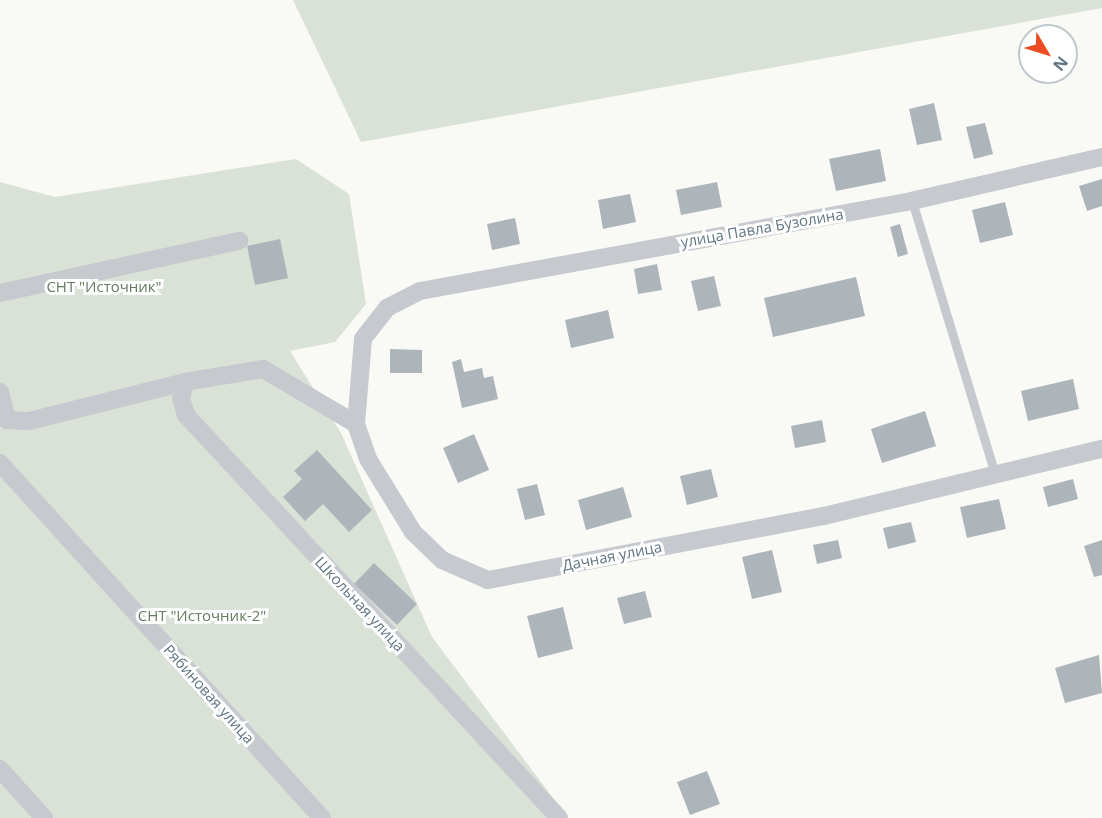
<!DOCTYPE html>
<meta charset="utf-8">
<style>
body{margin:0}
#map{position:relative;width:1102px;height:818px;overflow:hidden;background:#f9f9f6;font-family:"Open Sans",sans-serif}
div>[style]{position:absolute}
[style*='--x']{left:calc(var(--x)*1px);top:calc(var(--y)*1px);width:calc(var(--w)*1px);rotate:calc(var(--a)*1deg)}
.green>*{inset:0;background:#dae1d7}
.building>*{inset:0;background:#adb5bb}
.lane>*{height:9px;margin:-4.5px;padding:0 4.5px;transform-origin:4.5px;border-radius:4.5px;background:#c6cace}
.street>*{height:18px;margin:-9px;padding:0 9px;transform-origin:9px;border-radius:9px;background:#c6cace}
span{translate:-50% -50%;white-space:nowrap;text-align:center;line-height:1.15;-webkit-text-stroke:6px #fff;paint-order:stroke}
.street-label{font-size:15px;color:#627583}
.park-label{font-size:15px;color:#667a61}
.north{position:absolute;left:1018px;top:24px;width:60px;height:60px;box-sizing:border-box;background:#fff;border:2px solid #c0c8cd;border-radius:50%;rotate:128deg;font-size:16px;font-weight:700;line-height:24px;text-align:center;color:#627583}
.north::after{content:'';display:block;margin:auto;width:21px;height:27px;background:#ec4c22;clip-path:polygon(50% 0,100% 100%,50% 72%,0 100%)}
</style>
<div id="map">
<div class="green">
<i style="clip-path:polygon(293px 0,1102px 0,1102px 8px,361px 142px)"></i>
<i style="clip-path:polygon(296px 159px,349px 194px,366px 304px,335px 342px,290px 351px,341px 433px,432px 637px,568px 818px,0 818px,0 182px,55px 197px)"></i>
</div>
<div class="building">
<i style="clip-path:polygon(934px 103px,942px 140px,917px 145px,909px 109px)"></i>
<i style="clip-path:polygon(985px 123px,993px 154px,974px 159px,966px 127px)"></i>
<i style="clip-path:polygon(880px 149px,886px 181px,836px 191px,829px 159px)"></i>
<i style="clip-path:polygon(1102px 179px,1102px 206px,1087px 211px,1079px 186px)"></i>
<i style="clip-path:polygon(717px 182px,722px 207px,681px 215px,676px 190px)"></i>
<i style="clip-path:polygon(630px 194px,636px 222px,603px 229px,598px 200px)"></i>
<i style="clip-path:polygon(1005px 202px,1013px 235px,980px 243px,972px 210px)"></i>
<i style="clip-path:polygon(515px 218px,520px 244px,492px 250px,487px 224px)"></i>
<i style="clip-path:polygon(900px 224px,908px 254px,898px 257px,890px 227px)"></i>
<i style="clip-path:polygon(280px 239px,288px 278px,255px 285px,247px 246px)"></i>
<i style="clip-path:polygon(657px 264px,662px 290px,638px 294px,634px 269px)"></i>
<i style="clip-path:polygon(714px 276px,721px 306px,698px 311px,691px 281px)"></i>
<i style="clip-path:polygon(856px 277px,865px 316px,773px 337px,764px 298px)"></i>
<i style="clip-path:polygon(608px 310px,614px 338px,571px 348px,565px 320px)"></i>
<i style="clip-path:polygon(390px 349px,422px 350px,422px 373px,390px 373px)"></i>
<i style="clip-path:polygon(461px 359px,464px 372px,482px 368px,484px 378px,493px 376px,498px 399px,462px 408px,452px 362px)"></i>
<i style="clip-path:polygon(1073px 379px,1079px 409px,1028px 421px,1021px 391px)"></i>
<i style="clip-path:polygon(925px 411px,936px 446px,882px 463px,871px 429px)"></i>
<i style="clip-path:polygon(822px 420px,826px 442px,795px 448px,791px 426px)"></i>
<i style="clip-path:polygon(474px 434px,489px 470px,458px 483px,443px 448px)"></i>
<i style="clip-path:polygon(317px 450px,372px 510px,349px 532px,323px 504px,305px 521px,283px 497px,302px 479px,294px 471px)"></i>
<i style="clip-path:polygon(711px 469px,718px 497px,687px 505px,680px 476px)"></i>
<i style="clip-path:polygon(1073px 479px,1078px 499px,1048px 507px,1043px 487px)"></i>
<i style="clip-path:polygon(537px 484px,545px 515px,525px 520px,517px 489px)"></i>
<i style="clip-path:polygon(623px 487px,632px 517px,586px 530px,578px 500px)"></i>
<i style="clip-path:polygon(999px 499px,1006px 529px,967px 538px,960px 507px)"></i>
<i style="clip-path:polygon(911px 522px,916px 542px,888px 549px,883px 528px)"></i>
<i style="clip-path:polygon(838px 540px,842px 558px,817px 564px,813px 545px)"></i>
<i style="clip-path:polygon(1102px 540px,1102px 575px,1094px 577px,1084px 546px)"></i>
<i style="clip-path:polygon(772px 550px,782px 592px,752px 599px,742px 557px)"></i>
<i style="clip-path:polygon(374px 563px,417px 604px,397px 625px,354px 584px)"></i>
<i style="clip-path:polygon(645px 591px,652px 617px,624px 624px,617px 598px)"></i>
<i style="clip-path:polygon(563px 607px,573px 649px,538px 658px,527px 616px)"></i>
<i style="clip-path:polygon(1099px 655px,1102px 693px,1065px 703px,1055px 668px)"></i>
<i style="clip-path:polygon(707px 771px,720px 804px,690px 815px,677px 782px)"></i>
</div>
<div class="lane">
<i style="--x:912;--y:201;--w:288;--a:73.1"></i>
</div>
<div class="street">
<i style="--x:1102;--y:157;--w:195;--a:167"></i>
<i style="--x:912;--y:201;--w:500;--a:169.63"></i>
<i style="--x:420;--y:291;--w:37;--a:153"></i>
<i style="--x:387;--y:308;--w:39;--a:128"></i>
<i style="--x:363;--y:339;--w:85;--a:94.7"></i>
<i style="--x:356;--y:424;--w:37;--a:71"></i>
<i style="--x:368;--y:459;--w:86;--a:58.3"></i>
<i style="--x:413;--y:532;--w:40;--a:44"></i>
<i style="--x:442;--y:560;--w:50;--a:23.5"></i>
<i style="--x:488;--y:580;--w:342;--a:-10.8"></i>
<i style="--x:824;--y:516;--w:286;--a:-13.6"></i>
<i style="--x:0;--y:293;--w:245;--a:-12.3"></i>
<i style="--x:185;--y:382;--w:16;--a:104"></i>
<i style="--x:181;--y:398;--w:18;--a:74"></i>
<i style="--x:186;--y:415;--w:549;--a:47.21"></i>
<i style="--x:0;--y:392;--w:29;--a:76"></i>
<i style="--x:7;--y:420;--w:22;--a:3"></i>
<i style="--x:29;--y:421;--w:161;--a:-14"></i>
<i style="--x:185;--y:382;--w:79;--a:-9.5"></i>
<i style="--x:263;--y:369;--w:108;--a:30.6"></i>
<i style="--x:0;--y:463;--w:479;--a:47.8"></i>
<i style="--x:0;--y:769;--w:66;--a:48.1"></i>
</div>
<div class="street-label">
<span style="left:762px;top:228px;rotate:-10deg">улица Павла Бузолина</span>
<span style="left:612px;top:556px;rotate:-11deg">Дачная улица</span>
<span style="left:360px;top:604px;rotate:47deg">Школьная улица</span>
<span style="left:209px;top:694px;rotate:48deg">Рябиновая улица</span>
</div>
<div class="park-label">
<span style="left:104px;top:287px">СНТ "Источник"</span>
<span style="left:202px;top:616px">СНТ "Источник-2"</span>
</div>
<div class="north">N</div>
</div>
